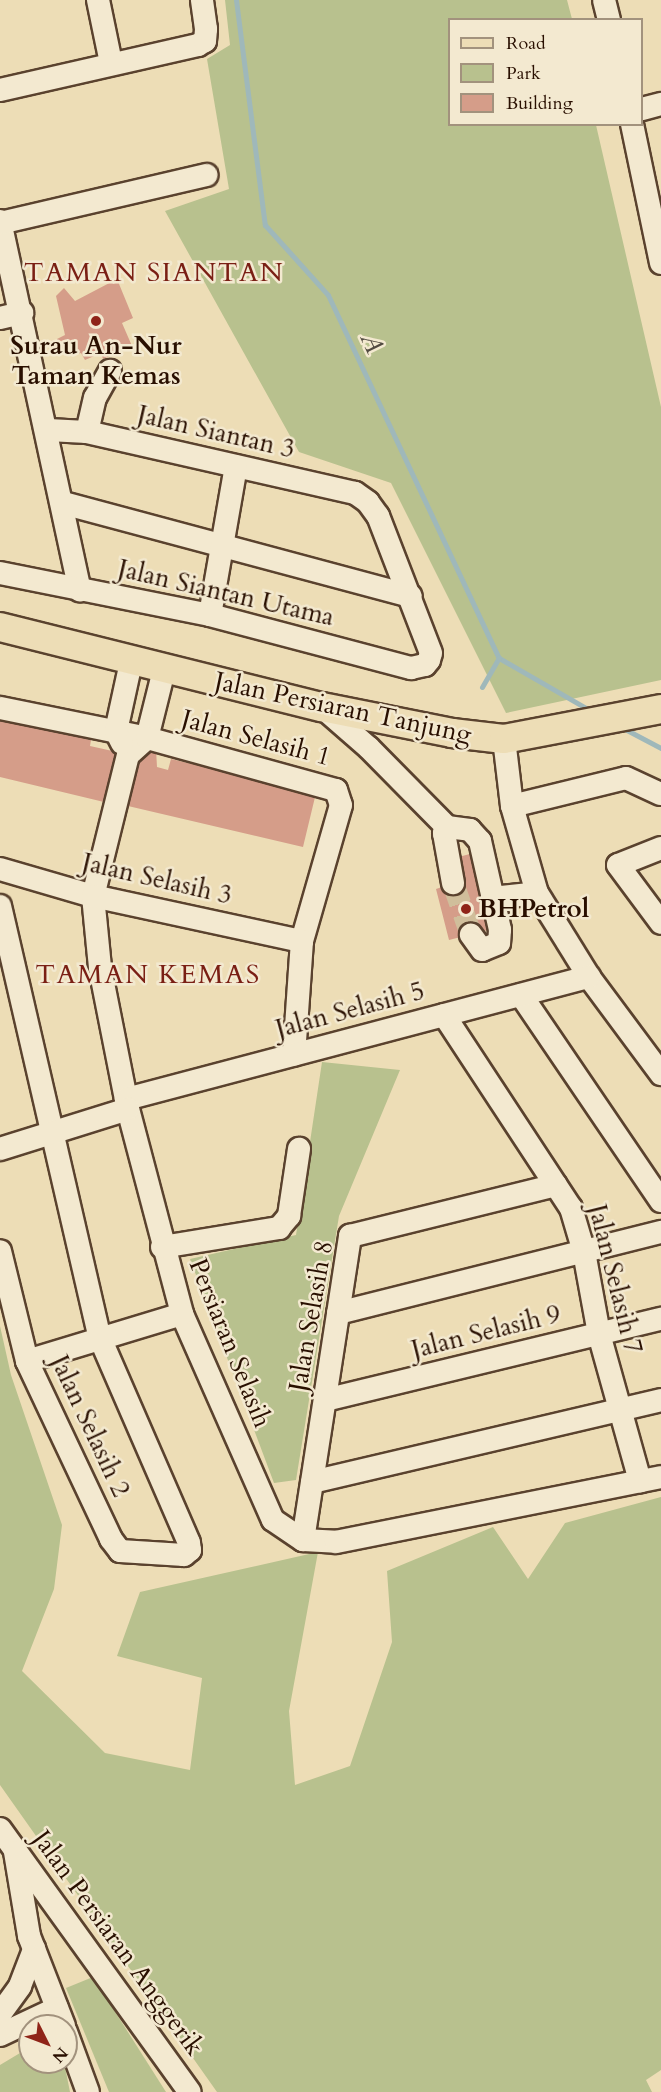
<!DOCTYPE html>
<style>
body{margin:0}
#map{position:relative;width:661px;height:2092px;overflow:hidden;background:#edddb6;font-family:Cardo,serif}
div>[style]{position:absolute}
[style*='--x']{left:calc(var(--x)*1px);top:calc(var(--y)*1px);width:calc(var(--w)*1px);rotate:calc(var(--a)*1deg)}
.green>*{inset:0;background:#b8c18e}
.stream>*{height:5px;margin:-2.5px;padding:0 2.5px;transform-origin:2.5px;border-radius:2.5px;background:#9fb8ba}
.building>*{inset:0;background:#d59d89}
.minor-tunnel>*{height:22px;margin-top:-11px;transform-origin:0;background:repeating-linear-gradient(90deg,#d0be9b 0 22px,transparent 0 33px)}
.roads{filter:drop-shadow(2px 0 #5a422e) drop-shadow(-2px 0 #5a422e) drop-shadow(0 2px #5a422e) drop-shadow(0 -2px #5a422e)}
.minor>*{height:22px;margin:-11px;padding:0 11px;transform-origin:11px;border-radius:11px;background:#f3e9d0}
.major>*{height:28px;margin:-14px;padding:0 14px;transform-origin:14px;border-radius:14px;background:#edddb6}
.dots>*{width:16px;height:16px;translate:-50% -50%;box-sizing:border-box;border:3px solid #f3e9d0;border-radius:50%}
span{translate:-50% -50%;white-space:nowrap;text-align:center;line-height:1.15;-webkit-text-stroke:5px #f3e9d0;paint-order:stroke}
.poi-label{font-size:26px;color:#290f00;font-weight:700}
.left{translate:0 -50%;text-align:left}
.street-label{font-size:26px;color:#290f00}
.neighbourhood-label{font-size:27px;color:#7a1f14;letter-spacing:1.5px}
.water-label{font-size:27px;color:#524a41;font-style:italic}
.legend{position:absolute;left:448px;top:18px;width:195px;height:108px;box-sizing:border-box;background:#f3e9d0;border:2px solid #a2927d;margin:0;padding:8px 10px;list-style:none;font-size:18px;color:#290f00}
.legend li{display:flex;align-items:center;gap:12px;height:30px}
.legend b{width:30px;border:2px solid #a2927d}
.north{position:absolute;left:18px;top:2014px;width:60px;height:60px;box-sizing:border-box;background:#f3e9d0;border:2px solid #a2927d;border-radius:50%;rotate:132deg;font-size:16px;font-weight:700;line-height:24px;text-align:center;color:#290f00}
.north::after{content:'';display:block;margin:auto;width:21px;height:27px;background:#8f2418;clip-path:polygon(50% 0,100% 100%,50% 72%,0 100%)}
</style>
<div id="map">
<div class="green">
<i style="clip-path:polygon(225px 0,567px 0,572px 19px,450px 20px,450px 124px,596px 125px,661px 407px,661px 680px,506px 713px,391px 483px,299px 452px,165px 211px,229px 189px,207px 59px,230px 45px)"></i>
<i style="clip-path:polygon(322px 1062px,400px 1070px,339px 1216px,296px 1480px,274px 1483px,190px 1259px,296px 1235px)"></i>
<i style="clip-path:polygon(0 1326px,11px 1375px,62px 1525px,54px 1589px,22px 1671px,105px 1753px,190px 1770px,202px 1678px,117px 1656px,140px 1592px,318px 1552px,289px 1711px,295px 1785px,350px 1766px,392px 1642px,387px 1571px,493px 1527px,528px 1579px,565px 1523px,661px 1497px,661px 2070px,646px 2080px,652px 2092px,217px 2092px,0 1785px)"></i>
<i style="clip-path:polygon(93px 1977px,166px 2092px,109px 2092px,66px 1988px)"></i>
<i style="clip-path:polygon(30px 2047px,30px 2062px,64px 2062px,70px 2092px,0 2092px,0 2065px)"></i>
</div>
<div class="stream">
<i style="--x:236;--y:0;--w:227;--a:82.7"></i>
<i style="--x:265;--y:225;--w:94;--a:48"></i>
<i style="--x:328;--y:295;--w:401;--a:64.8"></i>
<i style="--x:499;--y:658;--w:106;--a:29.9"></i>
<i style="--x:482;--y:687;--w:34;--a:-60"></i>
<i style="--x:621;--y:727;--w:45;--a:27.7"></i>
</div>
<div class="building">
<i style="clip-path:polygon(117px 279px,133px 318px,122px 323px,132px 346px,103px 359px,101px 353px,85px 360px,81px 353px,72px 356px,67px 347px,62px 350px,57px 339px,65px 335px,56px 296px,64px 288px,75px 301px)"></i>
<i style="clip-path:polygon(0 718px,91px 740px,90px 746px,117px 752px,104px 802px,0 777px)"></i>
<i style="clip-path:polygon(143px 746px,156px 749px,157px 767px,168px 770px,171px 759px,316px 793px,303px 847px,128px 806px)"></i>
<i style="clip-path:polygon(477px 852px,496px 928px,449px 940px,436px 889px,460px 881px,455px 858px)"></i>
</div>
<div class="minor-tunnel">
<i style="--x:453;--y:883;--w:55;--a:70.9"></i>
</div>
<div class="roads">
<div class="minor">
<i style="--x:98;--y:0;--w:64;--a:78.3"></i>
<i style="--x:604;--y:0;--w:21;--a:76"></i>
<i style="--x:0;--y:90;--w:203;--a:-12.8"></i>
<i style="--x:198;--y:45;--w:8;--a:-30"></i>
<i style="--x:205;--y:41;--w:12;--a:-85"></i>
<i style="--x:206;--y:29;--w:29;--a:-98"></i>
<i style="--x:642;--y:109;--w:20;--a:-15"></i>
<i style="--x:632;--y:124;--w:142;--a:78.2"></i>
<i style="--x:0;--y:221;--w:378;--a:77.8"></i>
<i style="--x:0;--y:223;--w:212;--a:-13.1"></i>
<i style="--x:0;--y:318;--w:23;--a:-13"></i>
<i style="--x:87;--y:432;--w:35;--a:-77"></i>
<i style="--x:95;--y:398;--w:31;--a:-61"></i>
<i style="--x:63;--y:503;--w:360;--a:15"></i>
<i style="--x:0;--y:573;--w:214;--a:11.3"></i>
<i style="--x:210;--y:615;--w:208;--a:14.8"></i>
<i style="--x:411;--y:668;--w:14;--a:-12"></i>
<i style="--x:425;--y:665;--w:6;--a:-51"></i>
<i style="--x:429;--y:660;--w:7;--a:-74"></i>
<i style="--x:431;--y:653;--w:147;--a:-111.1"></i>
<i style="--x:378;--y:516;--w:17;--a:-126"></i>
<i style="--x:368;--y:502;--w:16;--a:-145"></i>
<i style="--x:355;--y:493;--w:275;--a:-167.2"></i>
<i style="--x:87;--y:432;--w:39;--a:-177"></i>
<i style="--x:210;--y:615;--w:151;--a:-80.1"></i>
<i style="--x:164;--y:670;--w:70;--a:104"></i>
<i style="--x:147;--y:738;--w:25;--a:138"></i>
<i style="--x:128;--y:755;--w:145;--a:103.9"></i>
<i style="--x:93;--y:896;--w:72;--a:84.4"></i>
<i style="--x:100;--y:968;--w:144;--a:78.8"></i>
<i style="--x:128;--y:1109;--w:212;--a:75.2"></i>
<i style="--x:182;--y:1314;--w:225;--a:66.2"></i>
<i style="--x:273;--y:1520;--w:36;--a:34"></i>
<i style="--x:303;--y:1540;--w:33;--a:3"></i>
<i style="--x:336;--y:1542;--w:331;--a:-11.3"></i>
<i style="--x:322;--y:707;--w:62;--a:41.1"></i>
<i style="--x:369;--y:748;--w:111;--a:45.4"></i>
<i style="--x:447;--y:827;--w:7;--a:117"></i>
<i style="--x:444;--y:833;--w:51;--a:79.8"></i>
<i style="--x:0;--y:708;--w:150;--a:11.5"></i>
<i style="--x:147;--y:738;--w:196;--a:15.4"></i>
<i style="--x:336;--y:790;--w:16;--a:72"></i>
<i style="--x:341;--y:805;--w:141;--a:106"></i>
<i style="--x:302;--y:941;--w:114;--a:94"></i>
<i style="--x:504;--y:739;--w:67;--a:83.2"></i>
<i style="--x:512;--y:806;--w:91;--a:74"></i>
<i style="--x:537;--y:893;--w:99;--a:58.2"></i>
<i style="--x:589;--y:977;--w:121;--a:53.4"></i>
<i style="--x:122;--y:743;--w:13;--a:-117"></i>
<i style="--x:116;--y:731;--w:71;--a:-77.7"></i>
<i style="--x:512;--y:806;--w:117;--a:-13.8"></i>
<i style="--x:626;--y:778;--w:38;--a:25"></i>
<i style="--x:447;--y:827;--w:23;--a:7"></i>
<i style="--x:470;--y:830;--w:15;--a:48"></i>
<i style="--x:480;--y:841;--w:91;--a:77.3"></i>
<i style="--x:500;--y:930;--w:13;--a:94"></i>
<i style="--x:499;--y:943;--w:18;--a:158"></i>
<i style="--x:482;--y:950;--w:19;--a:-126"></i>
<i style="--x:661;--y:848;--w:46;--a:158.4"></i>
<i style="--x:618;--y:865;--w:72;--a:53.4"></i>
<i style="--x:0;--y:869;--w:97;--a:16.2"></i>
<i style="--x:93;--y:896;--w:214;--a:12.2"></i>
<i style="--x:492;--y:898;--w:45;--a:-6.3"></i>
<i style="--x:0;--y:906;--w:443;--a:77"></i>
<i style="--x:100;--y:1338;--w:223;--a:66.5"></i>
<i style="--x:189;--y:1543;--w:7;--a:82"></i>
<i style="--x:190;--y:1550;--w:8;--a:140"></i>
<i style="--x:184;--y:1555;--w:64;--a:-176.4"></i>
<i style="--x:120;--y:1551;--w:15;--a:-127"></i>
<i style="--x:111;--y:1539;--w:197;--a:-115.3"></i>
<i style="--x:27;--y:1361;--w:113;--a:-103.8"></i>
<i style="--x:521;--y:995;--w:249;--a:55.8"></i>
<i style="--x:444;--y:1015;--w:231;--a:56.7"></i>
<i style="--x:571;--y:1208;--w:46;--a:73.5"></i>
<i style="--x:584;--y:1252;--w:83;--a:79.6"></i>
<i style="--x:599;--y:1334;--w:153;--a:74.4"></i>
<i style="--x:126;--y:1099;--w:479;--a:-14.8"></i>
<i style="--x:0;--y:1149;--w:134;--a:-17.4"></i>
<i style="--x:162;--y:1247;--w:119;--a:-9.2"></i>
<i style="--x:279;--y:1228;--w:16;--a:-50"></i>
<i style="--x:289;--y:1216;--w:68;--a:-81.5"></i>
<i style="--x:338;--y:1313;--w:333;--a:-14.1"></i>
<i style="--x:27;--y:1361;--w:162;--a:-16.9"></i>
<i style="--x:325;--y:1400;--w:346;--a:-13.6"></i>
<i style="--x:312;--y:1482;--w:359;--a:-13.2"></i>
<i style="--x:303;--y:1540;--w:308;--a:-81.2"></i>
<i style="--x:350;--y:1236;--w:212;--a:-13.9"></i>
<i style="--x:0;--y:1829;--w:324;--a:54.2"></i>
<i style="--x:15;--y:1852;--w:85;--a:80.5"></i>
<i style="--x:29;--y:1936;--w:97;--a:68.7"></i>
<i style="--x:0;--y:2014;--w:34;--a:-54"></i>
<i style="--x:20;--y:1986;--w:40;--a:-69"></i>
<i style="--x:66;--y:2032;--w:64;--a:69.9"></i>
<i style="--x:0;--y:2035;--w:63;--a:-25.3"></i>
</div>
<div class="major">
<i style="--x:0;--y:627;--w:332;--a:14"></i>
<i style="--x:322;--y:707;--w:133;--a:11.3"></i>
<i style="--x:452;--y:733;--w:52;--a:6.6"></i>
<i style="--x:504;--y:739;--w:160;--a:-10.8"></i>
</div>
</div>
<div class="dots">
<i style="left:96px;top:321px;background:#8f2418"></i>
<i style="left:466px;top:909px;background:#8f2418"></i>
</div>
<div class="poi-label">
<span style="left:96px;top:361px">Surau An-Nur<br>Taman Kemas</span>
<span class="left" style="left:478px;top:909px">BHPetrol</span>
</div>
<div class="street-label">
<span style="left:216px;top:432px;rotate:13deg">Jalan Siantan 3</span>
<span style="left:226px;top:593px;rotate:13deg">Jalan Siantan Utama</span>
<span style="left:343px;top:708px;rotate:12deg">Jalan Persiaran Tanjung</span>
<span style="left:256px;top:738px;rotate:15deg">Jalan Selasih 1</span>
<span style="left:157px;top:879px;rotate:13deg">Jalan Selasih 3</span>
<span style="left:350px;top:1010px;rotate:-15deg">Jalan Selasih 5</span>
<span style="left:615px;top:1279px;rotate:76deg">Jalan Selasih 7</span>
<span style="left:311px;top:1316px;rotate:-80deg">Jalan Selasih 8</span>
<span style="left:486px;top:1332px;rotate:-14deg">Jalan Selasih 9</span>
<span style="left:230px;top:1343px;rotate:68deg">Persiaran Selasih</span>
<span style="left:90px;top:1426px;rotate:65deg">Jalan Selasih 2</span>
<span style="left:118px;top:1943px;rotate:54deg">Jalan Persiaran Anggerik</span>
</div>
<div class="neighbourhood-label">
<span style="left:154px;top:273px">TAMAN SIANTAN</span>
<span style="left:148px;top:975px">TAMAN KEMAS</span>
</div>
<div class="water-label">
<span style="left:372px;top:343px;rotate:65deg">A</span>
</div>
<ul class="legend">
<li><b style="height:8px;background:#edddb6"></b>Road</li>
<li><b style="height:16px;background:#b8c18e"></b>Park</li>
<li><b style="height:16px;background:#d59d89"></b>Building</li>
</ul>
<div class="north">N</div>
</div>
